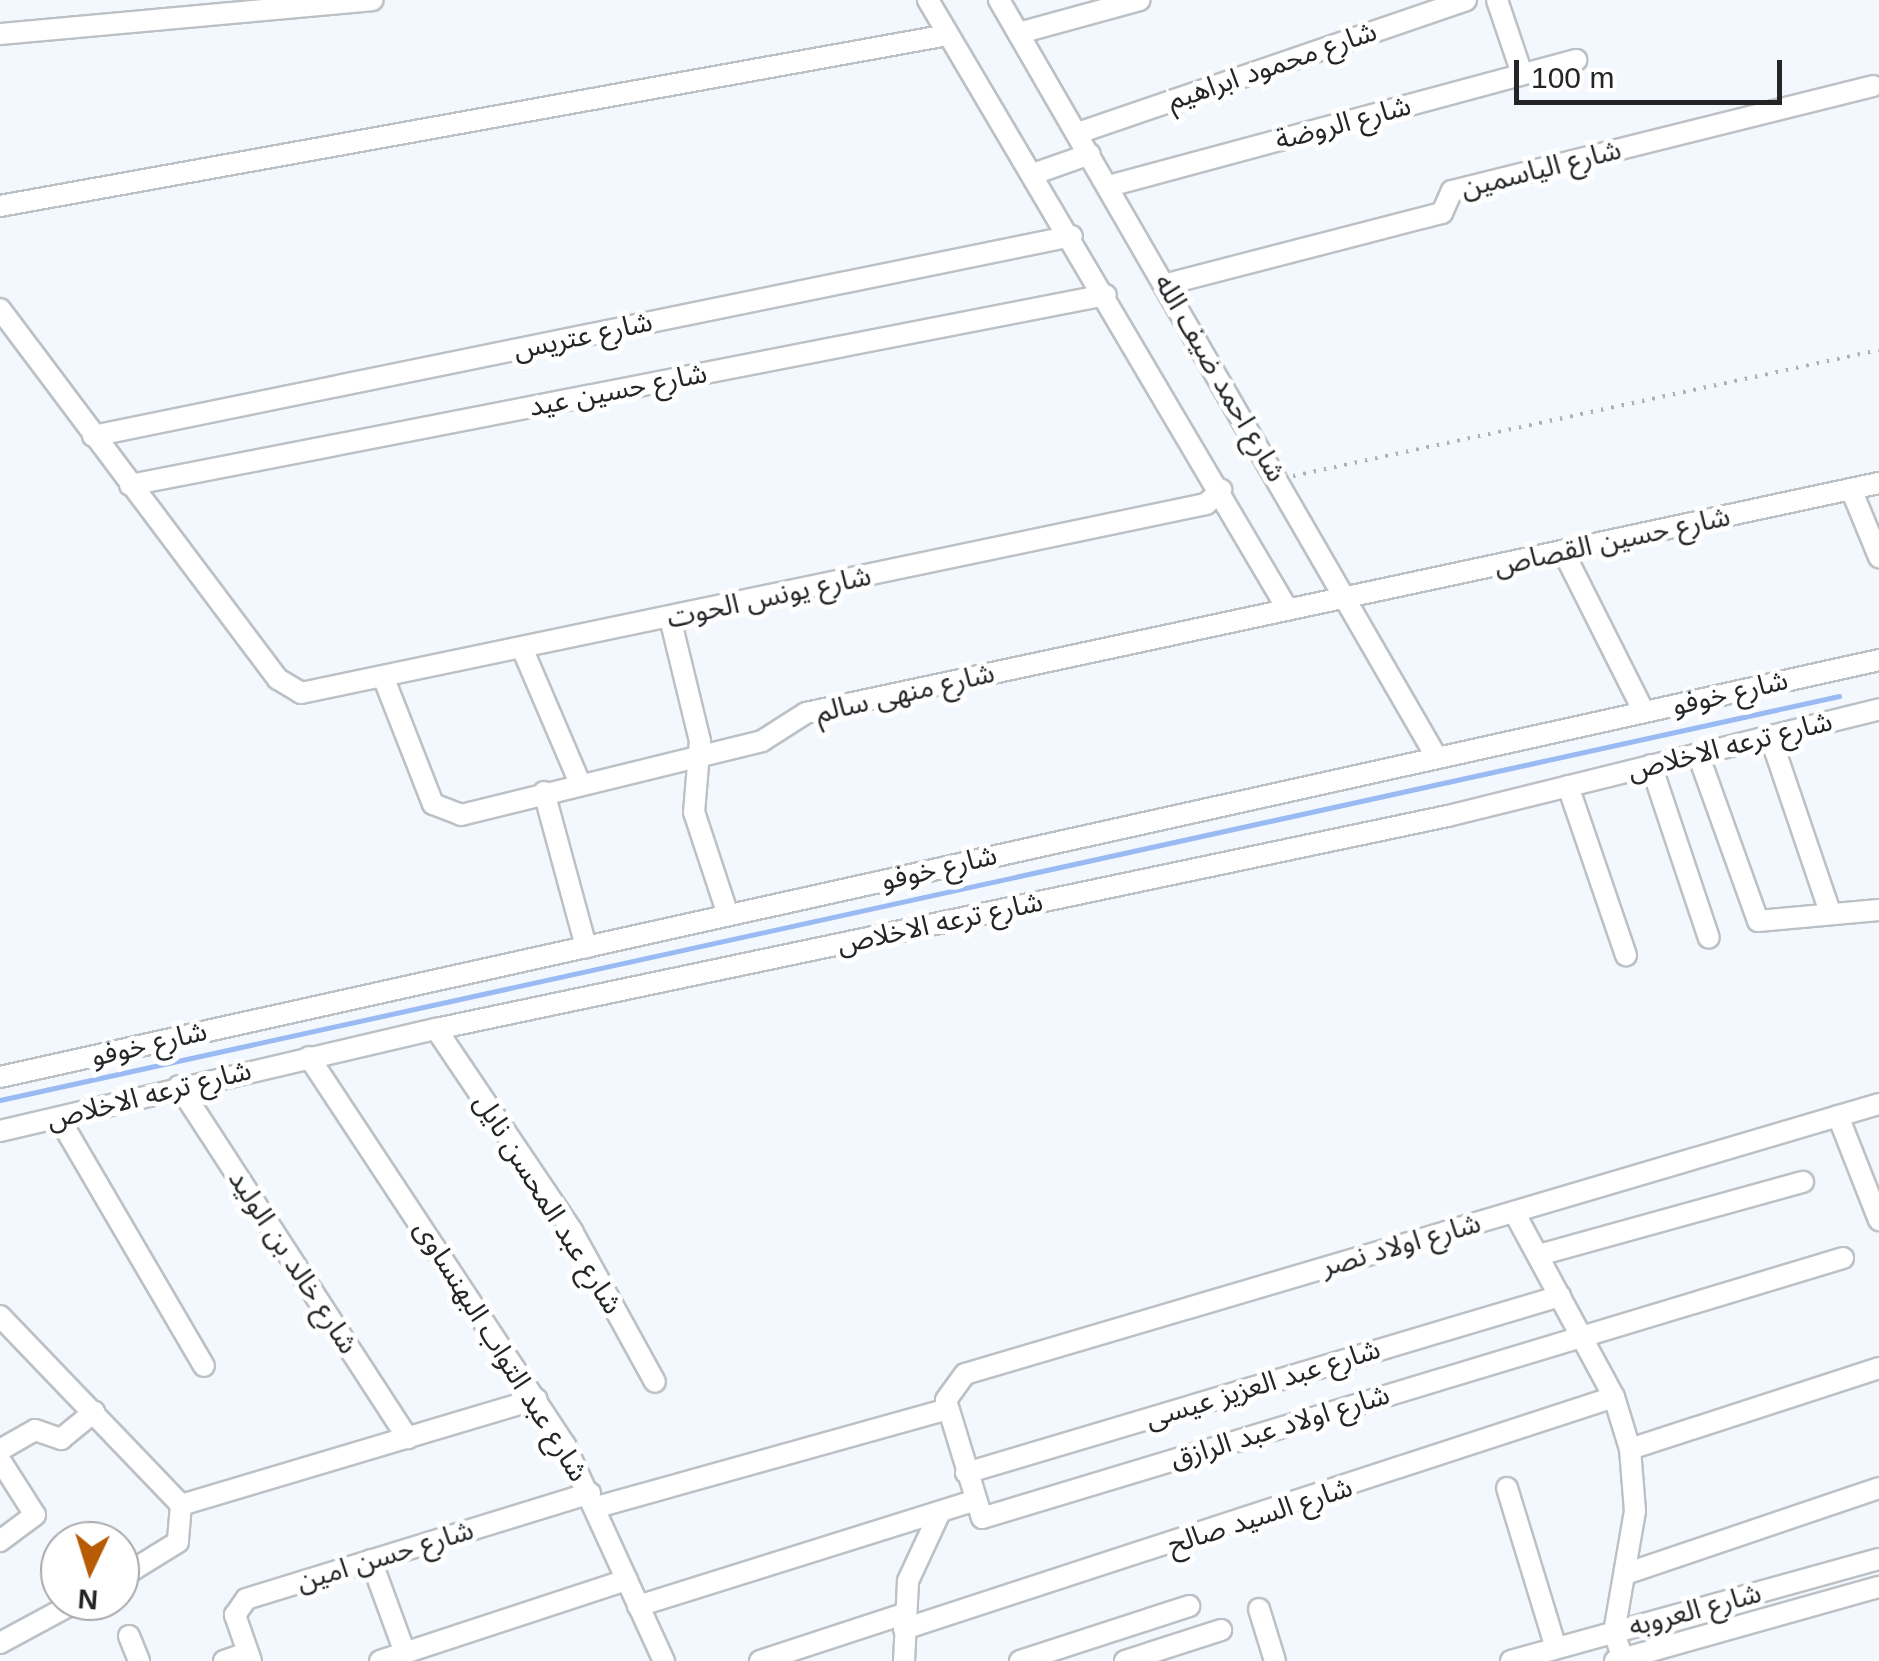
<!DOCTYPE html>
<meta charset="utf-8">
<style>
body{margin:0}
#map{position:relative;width:1879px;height:1661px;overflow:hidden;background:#f3f8fe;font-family:Arial,"Noto Sans Arabic",sans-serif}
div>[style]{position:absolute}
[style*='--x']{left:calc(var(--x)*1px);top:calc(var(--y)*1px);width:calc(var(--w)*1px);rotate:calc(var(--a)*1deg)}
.stream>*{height:5px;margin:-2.5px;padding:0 2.5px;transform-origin:2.5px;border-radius:2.5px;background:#99baf2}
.path>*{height:4px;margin-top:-2px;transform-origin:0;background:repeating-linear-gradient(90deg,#adb1b5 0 2.5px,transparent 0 10.5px)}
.roads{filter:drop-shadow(2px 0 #bcc1c6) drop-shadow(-2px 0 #bcc1c6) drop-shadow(0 2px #bcc1c6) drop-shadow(0 -2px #bcc1c6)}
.minor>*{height:20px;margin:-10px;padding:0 10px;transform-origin:10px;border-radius:10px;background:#fff}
span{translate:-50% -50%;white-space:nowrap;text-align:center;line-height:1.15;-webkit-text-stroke:10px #fff;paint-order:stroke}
.street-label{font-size:28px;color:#232527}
.north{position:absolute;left:40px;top:1521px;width:100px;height:100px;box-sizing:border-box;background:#fff;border:2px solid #a7a8a9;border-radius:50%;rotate:184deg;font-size:28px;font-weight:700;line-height:40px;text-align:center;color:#232527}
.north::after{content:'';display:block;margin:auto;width:35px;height:45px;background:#b85b05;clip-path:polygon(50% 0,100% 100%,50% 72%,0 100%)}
.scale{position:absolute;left:1514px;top:60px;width:268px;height:45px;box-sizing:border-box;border:5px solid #232527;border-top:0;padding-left:12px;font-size:30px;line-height:35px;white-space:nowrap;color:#232527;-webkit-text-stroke:8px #fff;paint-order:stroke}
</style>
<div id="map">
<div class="stream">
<i style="--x:0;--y:1100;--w:1883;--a:-12.39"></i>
</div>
<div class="path">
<i style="--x:1293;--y:476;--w:599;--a:-12.13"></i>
</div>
<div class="roads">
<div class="minor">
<i style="--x:928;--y:0;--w:708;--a:59.45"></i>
<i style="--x:999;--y:0;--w:875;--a:59.98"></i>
<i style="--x:1497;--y:0;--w:78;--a:71.3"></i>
<i style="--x:1019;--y:33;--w:125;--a:-15.3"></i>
<i style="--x:0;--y:34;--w:374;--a:-5.2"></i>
<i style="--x:1078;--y:133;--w:410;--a:-18.9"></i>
<i style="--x:1036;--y:173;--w:57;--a:-19.4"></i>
<i style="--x:1109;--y:186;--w:484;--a:-15.1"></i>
<i style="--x:0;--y:206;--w:963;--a:-10.23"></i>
<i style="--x:1167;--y:284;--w:284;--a:-14.5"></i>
<i style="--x:1442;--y:213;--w:24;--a:-66"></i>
<i style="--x:1452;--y:191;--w:434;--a:-14"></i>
<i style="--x:0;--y:309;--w:463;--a:53.1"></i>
<i style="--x:278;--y:679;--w:27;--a:31"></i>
<i style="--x:301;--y:693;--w:925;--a:-11.8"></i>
<i style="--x:1206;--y:504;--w:21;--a:-43"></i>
<i style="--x:93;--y:436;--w:999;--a:-11.55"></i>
<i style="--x:130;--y:485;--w:994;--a:-11.02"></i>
<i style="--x:1851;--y:489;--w:74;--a:67.6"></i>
<i style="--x:1563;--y:551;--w:180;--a:63.3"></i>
<i style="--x:670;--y:618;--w:127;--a:76.3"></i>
<i style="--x:700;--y:741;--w:71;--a:94.8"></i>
<i style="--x:694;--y:812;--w:108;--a:71.7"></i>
<i style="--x:522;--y:648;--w:147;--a:66.8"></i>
<i style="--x:384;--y:679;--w:134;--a:68.6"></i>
<i style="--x:433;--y:804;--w:30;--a:21"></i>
<i style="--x:461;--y:815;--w:310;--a:-13.8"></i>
<i style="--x:762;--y:741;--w:52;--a:-32.5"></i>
<i style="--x:806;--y:713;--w:1097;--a:-12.1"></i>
<i style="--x:1770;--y:736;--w:186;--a:71.2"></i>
<i style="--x:1698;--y:754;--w:177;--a:70.2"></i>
<i style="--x:1758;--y:921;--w:121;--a:-5.2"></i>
<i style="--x:1651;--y:765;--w:182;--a:71.5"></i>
<i style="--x:1568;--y:786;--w:179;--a:71.1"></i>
<i style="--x:544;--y:792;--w:161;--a:74.8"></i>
<i style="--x:436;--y:1029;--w:244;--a:56"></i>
<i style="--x:572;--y:1231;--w:172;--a:61.2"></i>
<i style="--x:309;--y:1057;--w:465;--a:56.6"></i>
<i style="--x:565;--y:1445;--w:238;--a:65.4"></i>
<i style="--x:0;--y:1077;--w:1925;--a:-12.51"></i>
<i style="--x:179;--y:1086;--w:420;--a:57"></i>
<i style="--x:1838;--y:1116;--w:112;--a:68.5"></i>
<i style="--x:59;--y:1118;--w:287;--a:59.7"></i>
<i style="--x:0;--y:1131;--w:448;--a:-13.2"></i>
<i style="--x:436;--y:1029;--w:1034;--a:-11.89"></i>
<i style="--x:1448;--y:816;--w:444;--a:-13.9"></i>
<i style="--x:1514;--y:1212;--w:210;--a:61.6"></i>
<i style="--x:1614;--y:1397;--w:54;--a:72.9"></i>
<i style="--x:1630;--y:1449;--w:62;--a:85.4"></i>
<i style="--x:1635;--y:1511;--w:123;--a:99.8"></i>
<i style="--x:1614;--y:1632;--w:28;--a:72"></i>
<i style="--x:1539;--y:1255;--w:274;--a:-15.5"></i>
<i style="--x:1843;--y:1258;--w:899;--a:163.2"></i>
<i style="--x:982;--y:1518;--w:123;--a:-107"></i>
<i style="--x:946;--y:1400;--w:32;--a:-54"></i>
<i style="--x:965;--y:1374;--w:953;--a:-16.46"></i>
<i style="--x:0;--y:1316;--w:262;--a:46.2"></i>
<i style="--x:181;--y:1505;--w:37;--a:95"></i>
<i style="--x:178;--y:1542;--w:68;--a:148.2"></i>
<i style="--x:1630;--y:1449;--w:262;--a:-18"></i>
<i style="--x:0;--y:1450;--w:40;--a:-29.7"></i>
<i style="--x:35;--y:1430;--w:28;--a:19"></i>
<i style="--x:61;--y:1439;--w:43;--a:-39.3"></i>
<i style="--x:0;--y:1460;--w:65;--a:57.5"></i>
<i style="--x:35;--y:1515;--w:44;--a:143.4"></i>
<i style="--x:966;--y:1473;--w:620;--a:-16.59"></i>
<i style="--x:1507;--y:1488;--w:167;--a:73"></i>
<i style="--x:181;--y:1505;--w:371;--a:-16.6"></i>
<i style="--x:597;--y:1507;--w:363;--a:-15.6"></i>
<i style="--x:371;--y:1560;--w:99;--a:69.9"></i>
<i style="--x:1625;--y:1574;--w:268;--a:-18.7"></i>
<i style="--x:638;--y:1606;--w:352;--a:-17.4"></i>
<i style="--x:1259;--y:1609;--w:54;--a:72.9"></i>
<i style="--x:904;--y:1629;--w:747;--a:-18.1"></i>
<i style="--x:129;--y:1636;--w:27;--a:68"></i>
<i style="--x:0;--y:1643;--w:89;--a:-28.3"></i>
<i style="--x:224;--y:1661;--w:24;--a:-19"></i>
<i style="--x:251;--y:1661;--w:49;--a:-109.2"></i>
<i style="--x:235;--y:1615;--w:19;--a:-55"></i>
<i style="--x:246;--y:1599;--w:360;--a:-17.1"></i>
<i style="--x:380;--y:1661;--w:260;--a:-18.2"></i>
<i style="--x:760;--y:1661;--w:151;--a:-18.1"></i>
<i style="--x:904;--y:1661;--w:80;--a:-87.1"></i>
<i style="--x:908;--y:1581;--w:76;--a:-65.1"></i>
<i style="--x:1020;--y:1661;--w:178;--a:-18"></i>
<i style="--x:1125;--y:1661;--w:101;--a:-17.9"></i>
<i style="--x:1511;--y:1661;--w:382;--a:-15.5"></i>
<i style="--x:1615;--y:1661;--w:274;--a:-15.7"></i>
</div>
</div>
<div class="street-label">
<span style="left:1272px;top:66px;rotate:-19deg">شارع محمود ابراهيم</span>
<span style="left:1343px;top:123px;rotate:-15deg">شارع الروضة</span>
<span style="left:1541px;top:169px;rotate:-14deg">شارع الياسمين</span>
<span style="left:583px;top:336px;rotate:-12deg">شارع عتريس</span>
<span style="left:1220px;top:378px;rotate:60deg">شارع احمد ضيف الله</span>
<span style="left:618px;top:390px;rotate:-11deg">شارع حسين عيد</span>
<span style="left:1612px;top:541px;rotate:-12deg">شارع حسين القصاص</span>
<span style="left:769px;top:597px;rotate:-12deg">شارع يونس الحوت</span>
<span style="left:905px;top:693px;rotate:-13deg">شارع منهى سالم</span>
<span style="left:1730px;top:693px;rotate:-13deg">شارع خوفو</span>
<span style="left:1730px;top:746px;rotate:-14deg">شارع ترعه الاخلاص</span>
<span style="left:939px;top:868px;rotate:-13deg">شارع خوفو</span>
<span style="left:940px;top:923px;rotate:-12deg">شارع ترعه الاخلاص</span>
<span style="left:149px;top:1044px;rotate:-13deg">شارع خوفو</span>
<span style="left:149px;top:1095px;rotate:-14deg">شارع ترعه الاخلاص</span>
<span style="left:548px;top:1204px;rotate:58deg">شارع عبد المحسن نايل</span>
<span style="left:1401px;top:1245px;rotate:-16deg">شارع اولاد نصر</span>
<span style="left:293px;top:1262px;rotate:57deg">شارع خالد بن الوليد</span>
<span style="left:501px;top:1351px;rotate:58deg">شارع عبد التواب البهنساوى</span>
<span style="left:1263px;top:1384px;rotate:-17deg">شارع عبد العزيز عيسى</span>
<span style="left:1280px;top:1427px;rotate:-17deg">شارع اولاد عبد الرازق</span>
<span style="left:1260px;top:1516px;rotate:-18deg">شارع السيد صالح</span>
<span style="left:385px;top:1556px;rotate:-17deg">شارع حسن امين</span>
<span style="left:1695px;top:1610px;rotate:-15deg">شارع العروبه</span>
</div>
<div class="north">N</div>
<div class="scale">100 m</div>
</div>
